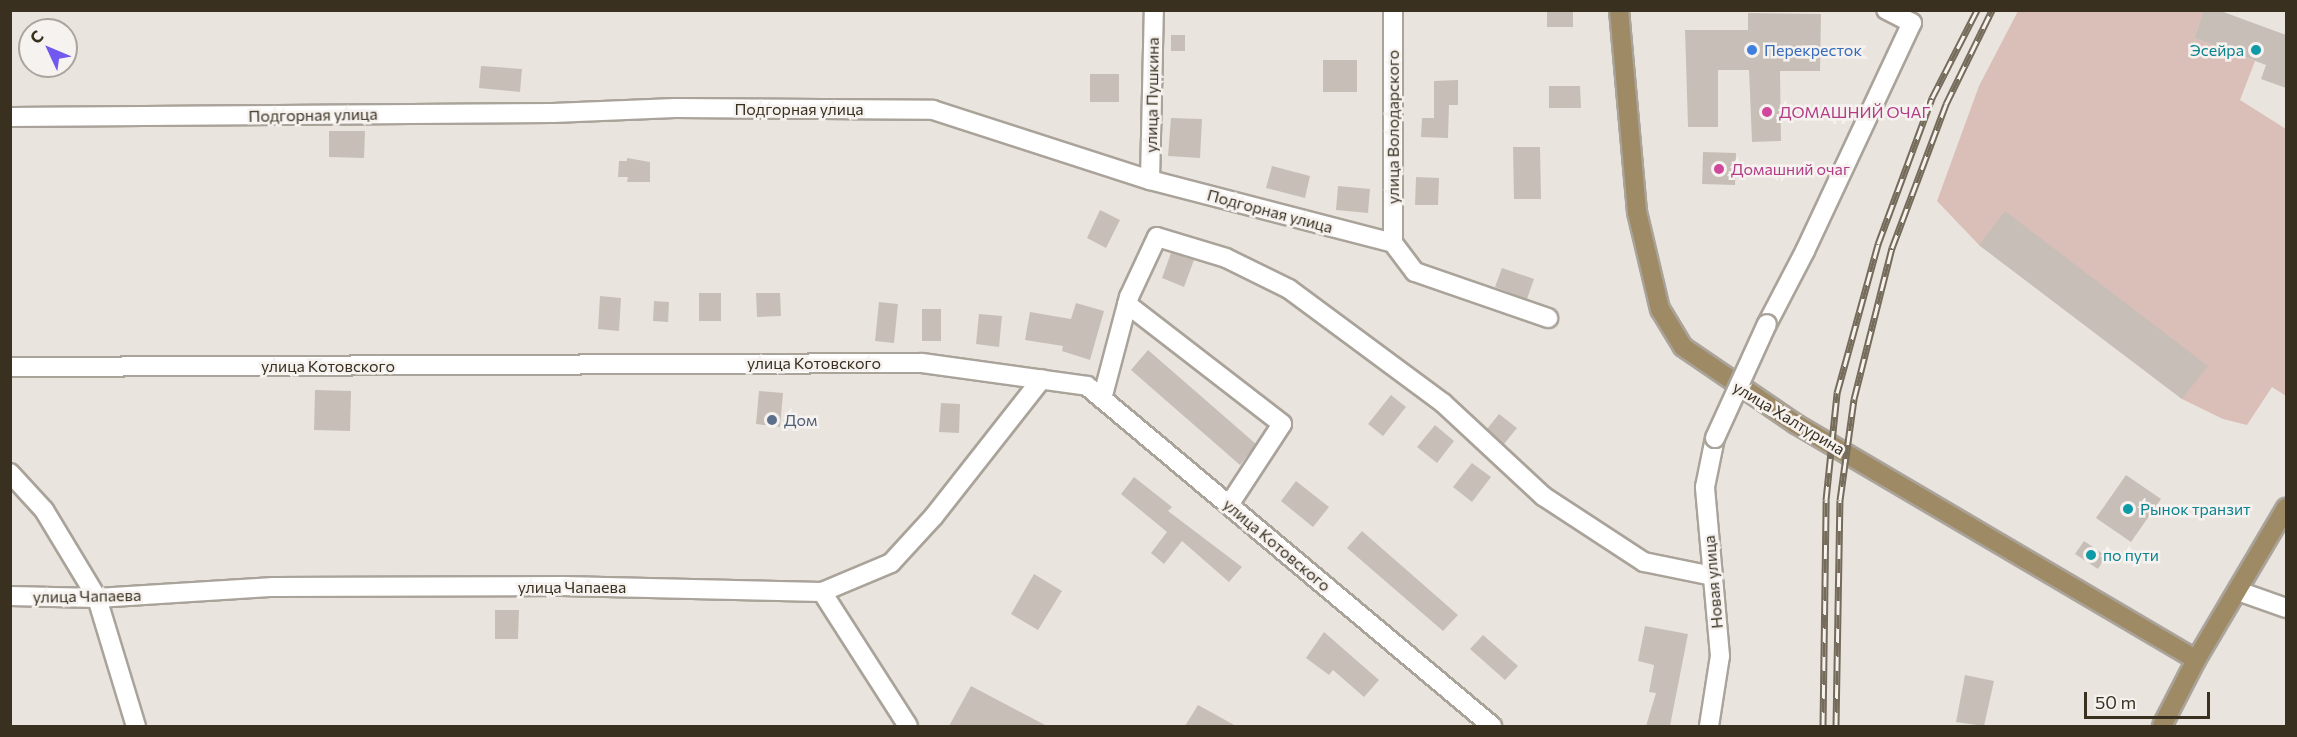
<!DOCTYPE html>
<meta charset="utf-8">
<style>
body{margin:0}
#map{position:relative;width:2297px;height:737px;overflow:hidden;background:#eae4de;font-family:Commissioner,sans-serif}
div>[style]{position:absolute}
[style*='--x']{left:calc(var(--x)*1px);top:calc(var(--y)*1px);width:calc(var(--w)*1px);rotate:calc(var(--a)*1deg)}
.green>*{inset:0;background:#dabeb8}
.building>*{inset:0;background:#c7bfb7}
.roads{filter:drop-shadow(2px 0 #aaa39a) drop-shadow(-2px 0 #aaa39a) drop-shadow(0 2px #aaa39a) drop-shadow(0 -2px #aaa39a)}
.minor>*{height:18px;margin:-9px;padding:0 9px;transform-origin:9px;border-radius:9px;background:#fff}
.major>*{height:18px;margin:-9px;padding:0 9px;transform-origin:9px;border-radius:9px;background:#9e8a64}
.rail>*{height:7px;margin-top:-3.5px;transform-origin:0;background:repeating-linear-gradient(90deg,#f6f2ef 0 14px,#756b5a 0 28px);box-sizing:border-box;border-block:2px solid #756b5a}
.bridges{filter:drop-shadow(2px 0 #aaa39a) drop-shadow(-2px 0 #aaa39a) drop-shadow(0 2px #aaa39a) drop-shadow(0 -2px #aaa39a)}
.minor-bridge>*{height:18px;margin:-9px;padding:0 9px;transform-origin:9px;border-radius:9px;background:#fff}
.dots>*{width:16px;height:16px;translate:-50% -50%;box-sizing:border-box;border:3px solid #f6f2ef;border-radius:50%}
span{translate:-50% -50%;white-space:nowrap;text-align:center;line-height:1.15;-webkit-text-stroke:5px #f6f2ef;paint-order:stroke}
.shop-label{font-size:16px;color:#366cbe}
.left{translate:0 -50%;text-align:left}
.culture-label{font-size:16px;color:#0d838f}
.right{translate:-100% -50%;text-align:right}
.street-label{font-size:16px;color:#393020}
.hotel-label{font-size:16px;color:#b23c85}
.service-label{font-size:16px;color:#4e5e75}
.frame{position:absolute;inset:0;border:12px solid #393020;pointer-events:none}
.north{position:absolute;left:18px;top:18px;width:60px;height:60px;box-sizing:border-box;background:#f6f2ef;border:2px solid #aaa49c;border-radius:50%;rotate:314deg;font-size:16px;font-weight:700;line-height:24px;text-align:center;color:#393020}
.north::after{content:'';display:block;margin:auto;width:21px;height:27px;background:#7158ee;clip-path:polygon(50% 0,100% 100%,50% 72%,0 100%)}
.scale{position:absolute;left:2084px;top:692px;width:126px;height:27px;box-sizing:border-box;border:3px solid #393020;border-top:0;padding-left:8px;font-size:18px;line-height:21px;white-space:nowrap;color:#393020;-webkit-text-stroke:4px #f6f2ef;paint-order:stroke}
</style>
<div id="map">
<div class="green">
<i style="clip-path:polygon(2018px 11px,2204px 11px,2194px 38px,2255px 61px,2240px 100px,2286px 129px,2286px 396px,2272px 387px,2247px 425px,2223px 419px,2182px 399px,1979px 245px,1937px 201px,1979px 86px)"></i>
</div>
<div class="building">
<i style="clip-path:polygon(1547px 10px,1573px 10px,1573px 27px,1547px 27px)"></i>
<i style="clip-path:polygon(2204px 10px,2218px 10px,2286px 35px,2286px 88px,2261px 79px,2266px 65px,2194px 38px)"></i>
<i style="clip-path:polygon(1748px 13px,1821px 14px,1820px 71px,1780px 71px,1781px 141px,1752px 142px,1749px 70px,1718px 70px,1718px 127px,1688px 127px,1685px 30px,1748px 30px)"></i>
<i style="clip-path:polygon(1171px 35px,1185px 35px,1185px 51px,1171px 51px)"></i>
<i style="clip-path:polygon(1323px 60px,1357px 60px,1357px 92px,1323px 92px)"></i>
<i style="clip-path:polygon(481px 66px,522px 69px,520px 92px,479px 88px)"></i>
<i style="clip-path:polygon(1090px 74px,1119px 74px,1119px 102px,1090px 102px)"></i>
<i style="clip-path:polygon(1458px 80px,1458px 105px,1449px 105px,1448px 138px,1421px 137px,1422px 118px,1434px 118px,1434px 81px)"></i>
<i style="clip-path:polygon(1549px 86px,1580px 86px,1581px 108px,1549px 108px)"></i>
<i style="clip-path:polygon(1171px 118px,1202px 119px,1200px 158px,1168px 156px)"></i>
<i style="clip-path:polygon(329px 131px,365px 131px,364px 158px,329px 157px)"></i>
<i style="clip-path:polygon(1513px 147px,1540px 147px,1541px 199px,1514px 199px)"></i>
<i style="clip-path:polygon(1703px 152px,1736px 153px,1735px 185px,1702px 184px)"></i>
<i style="clip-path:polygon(627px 158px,650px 162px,650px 182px,627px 182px,628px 177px,618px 177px,619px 161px,627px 161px)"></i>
<i style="clip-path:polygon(1272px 166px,1310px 176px,1305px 198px,1266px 188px)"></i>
<i style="clip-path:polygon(1416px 177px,1439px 178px,1438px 205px,1415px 205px)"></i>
<i style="clip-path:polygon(1338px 186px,1370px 189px,1368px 213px,1336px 210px)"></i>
<i style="clip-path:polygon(1100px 210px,1120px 220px,1106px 248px,1087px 238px)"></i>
<i style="clip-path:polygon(2005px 211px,2208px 366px,2182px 399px,1979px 245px)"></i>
<i style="clip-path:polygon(1171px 253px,1194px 260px,1184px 287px,1162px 278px)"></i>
<i style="clip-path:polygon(1502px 268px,1534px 279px,1527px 299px,1495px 287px)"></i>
<i style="clip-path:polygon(699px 293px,721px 293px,721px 321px,699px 321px)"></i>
<i style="clip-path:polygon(756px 293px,780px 293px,781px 316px,757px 317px)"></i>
<i style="clip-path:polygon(600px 296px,621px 298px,619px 331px,598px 329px)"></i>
<i style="clip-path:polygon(654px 301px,669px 302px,668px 322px,653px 321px)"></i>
<i style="clip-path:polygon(879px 302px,898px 304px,894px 343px,875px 341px)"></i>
<i style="clip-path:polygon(1076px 303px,1104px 311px,1090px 360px,1062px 351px,1063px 346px,1025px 340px,1030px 312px,1071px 319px)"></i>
<i style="clip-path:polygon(922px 309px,941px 309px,941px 341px,922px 341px)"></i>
<i style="clip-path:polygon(979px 314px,1002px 316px,999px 347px,976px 344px)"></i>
<i style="clip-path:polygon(1148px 350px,1256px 444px,1240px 465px,1131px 370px)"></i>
<i style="clip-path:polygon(315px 390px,351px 391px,350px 431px,314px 430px)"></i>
<i style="clip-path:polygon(759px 391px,783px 393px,780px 427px,756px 424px)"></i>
<i style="clip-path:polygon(1391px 395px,1406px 407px,1383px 436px,1368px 424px)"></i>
<i style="clip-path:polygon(941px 403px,960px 404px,959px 433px,939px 432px)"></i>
<i style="clip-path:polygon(1499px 414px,1517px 428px,1504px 444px,1487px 429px)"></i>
<i style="clip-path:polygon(1435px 425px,1454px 441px,1437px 463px,1417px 447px)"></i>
<i style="clip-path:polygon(1472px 463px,1491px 477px,1472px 502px,1453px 487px)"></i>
<i style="clip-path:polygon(2126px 475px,2161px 499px,2131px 542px,2096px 518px)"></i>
<i style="clip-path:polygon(1134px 477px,1172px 507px,1168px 511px,1242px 567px,1229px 582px,1182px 541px,1164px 564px,1151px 553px,1167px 532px,1121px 494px)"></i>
<i style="clip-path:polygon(1296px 481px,1329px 507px,1313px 527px,1281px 501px)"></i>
<i style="clip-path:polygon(1362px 531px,1458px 615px,1443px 631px,1347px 548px)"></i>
<i style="clip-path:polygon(2084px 541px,2106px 556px,2098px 569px,2075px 554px)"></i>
<i style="clip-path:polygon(1034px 574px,1062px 591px,1038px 630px,1011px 614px)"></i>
<i style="clip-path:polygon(495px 610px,519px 610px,518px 639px,495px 639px)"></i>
<i style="clip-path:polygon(1645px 626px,1688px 634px,1670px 726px,1646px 726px,1656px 693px,1649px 692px,1654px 665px,1638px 661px)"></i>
<i style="clip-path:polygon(1324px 632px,1379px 680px,1364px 697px,1333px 670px,1329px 675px,1306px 658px)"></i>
<i style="clip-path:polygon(1483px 635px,1518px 666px,1505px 680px,1470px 649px)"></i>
<i style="clip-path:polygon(1965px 675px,1994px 681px,1984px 726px,1956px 722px)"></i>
<i style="clip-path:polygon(971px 686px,1047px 726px,949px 726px)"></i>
<i style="clip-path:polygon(1198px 705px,1236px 726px,1185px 726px)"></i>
</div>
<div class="roads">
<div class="minor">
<i style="--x:1393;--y:10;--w:233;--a:90"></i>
<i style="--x:10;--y:117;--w:543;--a:-0.42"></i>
<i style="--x:553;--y:113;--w:122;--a:-2.3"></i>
<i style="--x:675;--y:108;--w:258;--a:0.4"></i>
<i style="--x:933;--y:110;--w:228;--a:17.9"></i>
<i style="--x:1150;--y:180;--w:251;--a:14.5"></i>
<i style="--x:1393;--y:243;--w:36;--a:53"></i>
<i style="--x:1415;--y:272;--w:141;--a:19.1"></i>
<i style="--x:1150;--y:180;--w:170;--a:-88.7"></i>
<i style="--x:1127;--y:304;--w:196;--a:37.7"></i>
<i style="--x:1282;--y:424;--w:97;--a:123.2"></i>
<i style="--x:1767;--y:324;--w:82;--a:-62.5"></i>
<i style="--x:1805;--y:251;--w:252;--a:-64.9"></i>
<i style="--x:1912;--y:23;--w:29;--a:-153"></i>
<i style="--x:10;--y:367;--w:912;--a:-0.25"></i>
<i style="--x:922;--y:363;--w:167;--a:7.9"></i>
<i style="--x:1087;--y:386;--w:529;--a:40.01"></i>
<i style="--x:1102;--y:399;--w:106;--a:-75.2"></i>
<i style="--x:1129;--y:297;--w:66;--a:-65"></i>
<i style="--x:1157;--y:237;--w:72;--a:16.9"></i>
<i style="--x:1226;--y:258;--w:70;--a:26.2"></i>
<i style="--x:1289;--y:289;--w:192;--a:36.5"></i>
<i style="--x:1443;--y:403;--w:137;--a:42.9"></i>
<i style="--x:1543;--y:496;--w:121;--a:33.2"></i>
<i style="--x:1644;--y:562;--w:70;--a:11.5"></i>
<i style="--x:10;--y:473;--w:50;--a:47.4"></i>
<i style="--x:44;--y:510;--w:103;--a:58.9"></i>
<i style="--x:97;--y:598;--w:134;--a:73.1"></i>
<i style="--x:2238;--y:591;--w:51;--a:19.5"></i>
<i style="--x:822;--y:592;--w:159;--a:57.3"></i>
<i style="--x:10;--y:596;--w:87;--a:1.3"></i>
<i style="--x:97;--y:598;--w:177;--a:-3.6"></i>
<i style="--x:274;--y:587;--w:288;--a:-0.2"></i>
<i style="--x:562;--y:586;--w:260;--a:1.3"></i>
<i style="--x:822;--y:592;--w:75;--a:-22.8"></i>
<i style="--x:891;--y:563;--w:64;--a:-47.5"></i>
<i style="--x:934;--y:516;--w:174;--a:-51.8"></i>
<i style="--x:1709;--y:726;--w:71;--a:-81.1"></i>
<i style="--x:1720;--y:656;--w:170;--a:-95.1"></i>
<i style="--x:1705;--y:487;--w:50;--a:-78.5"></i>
</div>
<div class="major">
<i style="--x:1619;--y:10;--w:203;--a:84.9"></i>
<i style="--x:1637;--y:212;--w:100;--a:76.7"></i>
<i style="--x:1660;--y:309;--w:44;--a:58.8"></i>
<i style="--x:1683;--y:347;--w:137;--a:34.3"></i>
<i style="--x:1796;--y:424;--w:464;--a:30.5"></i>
<i style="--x:2162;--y:726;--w:74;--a:-62.7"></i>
<i style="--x:2196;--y:660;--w:177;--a:-59.4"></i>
</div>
</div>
<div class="rail">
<i style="--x:1823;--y:726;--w:226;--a:-89.2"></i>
<i style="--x:1826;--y:500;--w:108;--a:-84.1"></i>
<i style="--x:1837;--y:393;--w:155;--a:-74.6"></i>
<i style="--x:1878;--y:244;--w:156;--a:-69.7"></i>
<i style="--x:1932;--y:98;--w:99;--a:-62.9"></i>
<i style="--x:1836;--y:726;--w:226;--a:-89"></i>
<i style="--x:1840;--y:500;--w:102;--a:-82.1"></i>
<i style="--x:1854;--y:399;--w:156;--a:-75.9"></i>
<i style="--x:1892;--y:248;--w:154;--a:-69.4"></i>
<i style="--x:1946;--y:104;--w:105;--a:-63.9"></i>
</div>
<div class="bridges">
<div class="minor-bridge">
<i style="--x:1715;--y:438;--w:125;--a:-65.5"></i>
</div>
</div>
<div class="dots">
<i style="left:1752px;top:50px;background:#3f7fe0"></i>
<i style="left:2256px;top:50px;background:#0f9aa8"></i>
<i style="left:1767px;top:112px;background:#d1479c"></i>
<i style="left:1719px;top:169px;background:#d1479c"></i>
<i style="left:772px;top:420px;background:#5c6f8a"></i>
<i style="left:2128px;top:509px;background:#0f9aa8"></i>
<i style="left:2091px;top:555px;background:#0f9aa8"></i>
</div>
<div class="shop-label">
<span class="left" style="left:1764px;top:50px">Перекресток</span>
</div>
<div class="culture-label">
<span class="right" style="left:2244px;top:50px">Эсейра</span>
<span class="left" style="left:2140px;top:509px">Рынок транзит</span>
<span class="left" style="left:2103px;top:555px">по пути</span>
</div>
<div class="street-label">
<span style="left:1152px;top:95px;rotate:-89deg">улица Пушкина</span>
<span style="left:799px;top:109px">Подгорная улица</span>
<span style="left:313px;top:115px;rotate:-1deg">Подгорная улица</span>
<span style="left:1393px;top:127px;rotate:-90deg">улица Володарского</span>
<span style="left:1270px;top:211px;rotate:15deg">Подгорная улица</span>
<span style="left:814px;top:363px">улица Котовского</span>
<span style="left:328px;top:366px">улица Котовского</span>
<span style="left:1789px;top:418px;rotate:31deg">улица Халтурина</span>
<span style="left:1277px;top:545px;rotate:40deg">улица Котовского</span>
<span style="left:1713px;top:582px;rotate:-95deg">Новая улица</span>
<span style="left:572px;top:587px">улица Чапаева</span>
<span style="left:87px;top:596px;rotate:-1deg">улица Чапаева</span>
</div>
<div class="hotel-label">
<span class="left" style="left:1779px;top:112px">ДОМАШНИЙ ОЧАГ</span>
<span class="left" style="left:1731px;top:169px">Домашний очаг</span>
</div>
<div class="service-label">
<span class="left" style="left:784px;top:420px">Дом</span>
</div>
<div class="frame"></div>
<div class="north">С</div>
<div class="scale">50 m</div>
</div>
